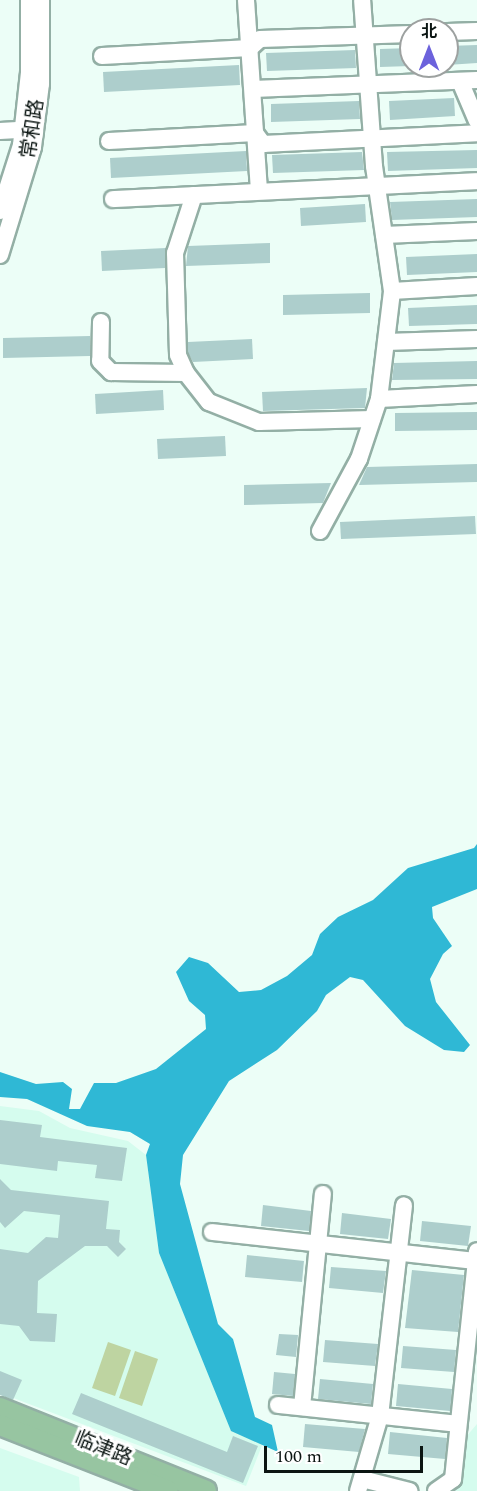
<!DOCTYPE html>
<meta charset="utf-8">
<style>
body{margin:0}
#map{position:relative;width:477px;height:1491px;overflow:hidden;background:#ecfef7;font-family:Spectral,"Noto Sans SC",serif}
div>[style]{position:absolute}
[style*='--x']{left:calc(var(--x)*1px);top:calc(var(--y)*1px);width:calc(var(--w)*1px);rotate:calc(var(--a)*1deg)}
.built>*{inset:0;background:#d5fcee}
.green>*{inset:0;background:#bed4a1}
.water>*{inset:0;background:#2fb8d5}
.building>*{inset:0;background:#adcecc}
.roads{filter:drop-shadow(2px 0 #93afa5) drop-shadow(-2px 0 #93afa5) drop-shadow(0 2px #93afa5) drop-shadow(0 -2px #93afa5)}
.minor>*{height:16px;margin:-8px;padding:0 8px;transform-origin:8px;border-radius:8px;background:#fff}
.major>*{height:20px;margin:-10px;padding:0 10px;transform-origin:10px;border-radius:10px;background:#97c5a1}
span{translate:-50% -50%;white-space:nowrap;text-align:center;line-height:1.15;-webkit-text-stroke:6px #fff;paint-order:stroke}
.street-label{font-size:20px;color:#0b1512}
.north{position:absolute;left:399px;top:18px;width:60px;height:60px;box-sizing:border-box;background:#fff;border:2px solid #9da1a0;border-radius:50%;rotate:0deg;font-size:16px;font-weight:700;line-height:24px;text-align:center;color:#0b1512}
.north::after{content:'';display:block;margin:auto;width:21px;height:27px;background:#6c62dc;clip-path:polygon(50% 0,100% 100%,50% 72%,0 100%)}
.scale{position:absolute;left:264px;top:1446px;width:159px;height:27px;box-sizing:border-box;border:3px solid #0b1512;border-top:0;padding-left:8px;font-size:18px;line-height:21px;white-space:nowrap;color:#0b1512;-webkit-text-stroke:4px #fff;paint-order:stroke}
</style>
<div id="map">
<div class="built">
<i style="clip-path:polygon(0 1106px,39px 1111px,70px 1128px,128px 1141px,146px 1155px,159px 1253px,231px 1430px,263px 1443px,246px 1486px,0 1393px)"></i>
<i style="clip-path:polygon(477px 1424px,477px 1491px,446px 1491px,465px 1438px)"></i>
<i style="clip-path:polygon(0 1448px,79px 1477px,80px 1491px,0 1491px)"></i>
</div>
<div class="green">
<i style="clip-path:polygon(108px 1342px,131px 1350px,115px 1396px,92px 1388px)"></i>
<i style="clip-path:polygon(135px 1351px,158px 1359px,142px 1406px,119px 1398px)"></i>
</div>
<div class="water">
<i style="clip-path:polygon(477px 844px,477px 889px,432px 907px,433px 918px,452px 946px,443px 954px,430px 979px,436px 1002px,470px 1045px,464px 1052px,444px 1050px,405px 1026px,363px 980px,350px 977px,326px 995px,317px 1011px,277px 1050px,229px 1081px,183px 1155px,180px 1184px,218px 1324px,233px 1339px,255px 1417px,272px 1425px,278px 1452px,231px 1431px,159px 1253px,146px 1155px,150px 1144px,130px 1132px,87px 1126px,27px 1099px,0 1097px,0 1072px,36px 1084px,63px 1082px,72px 1089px,69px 1109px,80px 1109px,94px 1083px,116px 1083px,156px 1069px,206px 1029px,205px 1015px,189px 1001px,176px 972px,189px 957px,208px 963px,239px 992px,261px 990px,287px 976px,312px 955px,320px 934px,338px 917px,373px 900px,408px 868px,474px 848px)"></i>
</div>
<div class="building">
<i style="clip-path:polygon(477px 45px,477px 63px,447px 65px,447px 46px)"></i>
<i style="clip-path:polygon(411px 48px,411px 66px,380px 67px,380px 49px)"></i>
<i style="clip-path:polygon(355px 50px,356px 68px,267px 71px,266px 53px)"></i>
<i style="clip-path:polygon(239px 65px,240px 85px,104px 92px,103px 72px)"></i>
<i style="clip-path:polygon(454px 98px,455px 116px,390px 120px,389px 101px)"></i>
<i style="clip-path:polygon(359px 101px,360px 119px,271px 122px,271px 104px)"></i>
<i style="clip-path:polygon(477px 150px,477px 168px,388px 171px,387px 152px)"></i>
<i style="clip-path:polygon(246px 151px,247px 171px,111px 178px,110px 158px)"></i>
<i style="clip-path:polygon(362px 152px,364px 170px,273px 173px,272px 155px)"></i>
<i style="clip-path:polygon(477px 199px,477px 217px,392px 220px,390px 202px)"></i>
<i style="clip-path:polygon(365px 204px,366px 222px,301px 226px,300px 208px)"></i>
<i style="clip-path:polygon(270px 243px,270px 263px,186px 266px,188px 246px)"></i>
<i style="clip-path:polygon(166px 248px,165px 268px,102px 271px,101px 251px)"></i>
<i style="clip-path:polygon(477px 254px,477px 272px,407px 275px,406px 257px)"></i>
<i style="clip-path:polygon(370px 293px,370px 313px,283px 315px,283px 295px)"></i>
<i style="clip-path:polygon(477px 305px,477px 324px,409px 326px,408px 308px)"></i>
<i style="clip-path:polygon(90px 336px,90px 356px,3px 358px,3px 338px)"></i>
<i style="clip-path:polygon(252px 339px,253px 359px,193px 362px,188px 353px,188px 342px)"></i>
<i style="clip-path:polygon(477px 361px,477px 379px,392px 380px,394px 363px)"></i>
<i style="clip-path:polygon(367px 388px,365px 408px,263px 411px,262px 392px)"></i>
<i style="clip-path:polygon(163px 390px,164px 410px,96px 414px,95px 394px)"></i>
<i style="clip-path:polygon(477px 412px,477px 430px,395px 431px,395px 413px)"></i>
<i style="clip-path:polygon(225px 436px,226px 456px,158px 459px,157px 439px)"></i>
<i style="clip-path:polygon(477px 464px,477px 482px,359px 485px,367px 467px)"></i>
<i style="clip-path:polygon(331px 483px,323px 503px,244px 505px,244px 485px)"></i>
<i style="clip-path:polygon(475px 516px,476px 534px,341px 539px,340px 522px)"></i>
<i style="clip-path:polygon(0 1120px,42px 1125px,40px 1137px,127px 1148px,122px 1181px,95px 1178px,97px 1165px,58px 1161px,57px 1171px,0 1164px)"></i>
<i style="clip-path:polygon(0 1179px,11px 1190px,109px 1201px,106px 1229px,120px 1230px,119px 1242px,126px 1249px,118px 1257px,107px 1246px,85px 1246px,38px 1281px,37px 1313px,57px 1314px,55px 1342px,30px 1341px,19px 1326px,0 1324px,0 1249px,28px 1253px,46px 1237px,58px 1238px,60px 1215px,24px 1211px,5px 1228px,0 1222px)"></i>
<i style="clip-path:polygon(263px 1205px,311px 1211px,309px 1231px,261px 1226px)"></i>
<i style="clip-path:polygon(342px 1213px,391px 1219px,388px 1239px,340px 1234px)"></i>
<i style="clip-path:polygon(422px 1221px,471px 1226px,468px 1246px,420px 1241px)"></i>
<i style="clip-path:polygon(247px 1255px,304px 1261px,302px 1282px,245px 1277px)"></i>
<i style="clip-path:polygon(331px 1267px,386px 1271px,383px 1293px,329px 1288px)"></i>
<i style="clip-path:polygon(412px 1270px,464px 1275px,458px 1332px,405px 1328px)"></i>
<i style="clip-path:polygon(279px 1334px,298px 1335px,296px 1357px,276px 1355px)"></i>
<i style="clip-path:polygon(325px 1340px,378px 1344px,375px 1366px,323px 1362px)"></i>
<i style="clip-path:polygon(403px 1346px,456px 1350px,454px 1372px,401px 1368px)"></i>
<i style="clip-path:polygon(0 1371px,22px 1380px,13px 1400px,0 1395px)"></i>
<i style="clip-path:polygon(274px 1372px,295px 1374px,293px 1396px,272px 1394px)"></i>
<i style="clip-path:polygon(320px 1379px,373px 1384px,371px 1404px,318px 1399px)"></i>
<i style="clip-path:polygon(398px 1384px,452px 1389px,450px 1411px,396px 1406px)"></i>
<i style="clip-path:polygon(81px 1393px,227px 1452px,233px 1436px,258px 1446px,243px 1483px,72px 1414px)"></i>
<i style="clip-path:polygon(305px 1424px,365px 1429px,359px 1452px,303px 1447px)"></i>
<i style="clip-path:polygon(390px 1432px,447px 1438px,445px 1459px,388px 1454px)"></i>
</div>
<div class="roads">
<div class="minor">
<i style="--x:246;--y:0;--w:191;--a:86.1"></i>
<i style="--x:447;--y:32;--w:30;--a:-2"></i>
<i style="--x:102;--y:56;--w:148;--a:-3.1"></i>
<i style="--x:250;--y:48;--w:13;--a:-42"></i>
<i style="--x:260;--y:39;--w:151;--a:-1.9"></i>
<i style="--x:460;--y:81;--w:43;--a:67"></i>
<i style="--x:253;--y:89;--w:224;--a:-2.3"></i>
<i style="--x:0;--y:131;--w:22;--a:-3"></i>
<i style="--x:109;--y:141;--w:146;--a:-3.1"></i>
<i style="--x:255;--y:133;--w:14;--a:54"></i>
<i style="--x:263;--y:144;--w:214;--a:-2.9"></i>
<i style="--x:194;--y:195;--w:61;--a:108.1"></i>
<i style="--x:175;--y:253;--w:102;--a:88.3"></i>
<i style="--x:178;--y:355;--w:20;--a:66"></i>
<i style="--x:186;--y:373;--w:37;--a:52"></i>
<i style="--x:209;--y:402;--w:54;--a:21.8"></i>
<i style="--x:259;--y:422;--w:113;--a:-1.5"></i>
<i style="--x:113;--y:199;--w:364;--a:-2.8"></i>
<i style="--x:0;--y:211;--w:69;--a:-72.3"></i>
<i style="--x:21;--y:145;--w:73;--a:-83.7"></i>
<i style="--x:29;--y:72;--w:72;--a:-90"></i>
<i style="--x:384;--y:235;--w:93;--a:-2.5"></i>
<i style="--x:0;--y:255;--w:113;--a:-73"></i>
<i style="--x:33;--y:147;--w:64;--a:-82.8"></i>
<i style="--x:41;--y:84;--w:84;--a:-90"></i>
<i style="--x:392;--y:291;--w:85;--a:-3.4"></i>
<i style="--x:101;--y:322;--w:39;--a:91"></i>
<i style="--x:100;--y:361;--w:16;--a:45"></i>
<i style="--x:111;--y:372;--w:75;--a:0.8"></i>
<i style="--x:386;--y:342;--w:91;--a:-1.9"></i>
<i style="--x:379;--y:399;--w:98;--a:-2.9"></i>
<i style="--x:320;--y:531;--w:82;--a:-61.6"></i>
<i style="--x:359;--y:459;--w:63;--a:-71.6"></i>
<i style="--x:379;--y:399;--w:109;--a:-83.1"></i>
<i style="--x:392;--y:291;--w:126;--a:-98.2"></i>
<i style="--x:374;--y:166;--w:166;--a:-94.1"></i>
<i style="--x:212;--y:1232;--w:266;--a:6.3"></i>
<i style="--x:278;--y:1405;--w:181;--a:6"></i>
<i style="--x:302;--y:1407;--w:214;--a:-84.4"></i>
<i style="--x:362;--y:1479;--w:49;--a:14.3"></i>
<i style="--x:358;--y:1491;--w:78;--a:-73.7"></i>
<i style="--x:380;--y:1416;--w:212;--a:-83.5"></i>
<i style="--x:436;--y:1491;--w:21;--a:-35"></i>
<i style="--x:453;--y:1479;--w:229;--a:-84"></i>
</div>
<div class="major">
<i style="--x:0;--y:1408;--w:222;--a:21.9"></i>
<i style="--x:0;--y:1425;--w:180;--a:21.4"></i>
</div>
</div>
<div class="street-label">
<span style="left:33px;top:129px;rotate:-81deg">常和路</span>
<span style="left:103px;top:1449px;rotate:22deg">临津路</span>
</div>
<div class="north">北</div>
<div class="scale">100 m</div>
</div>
